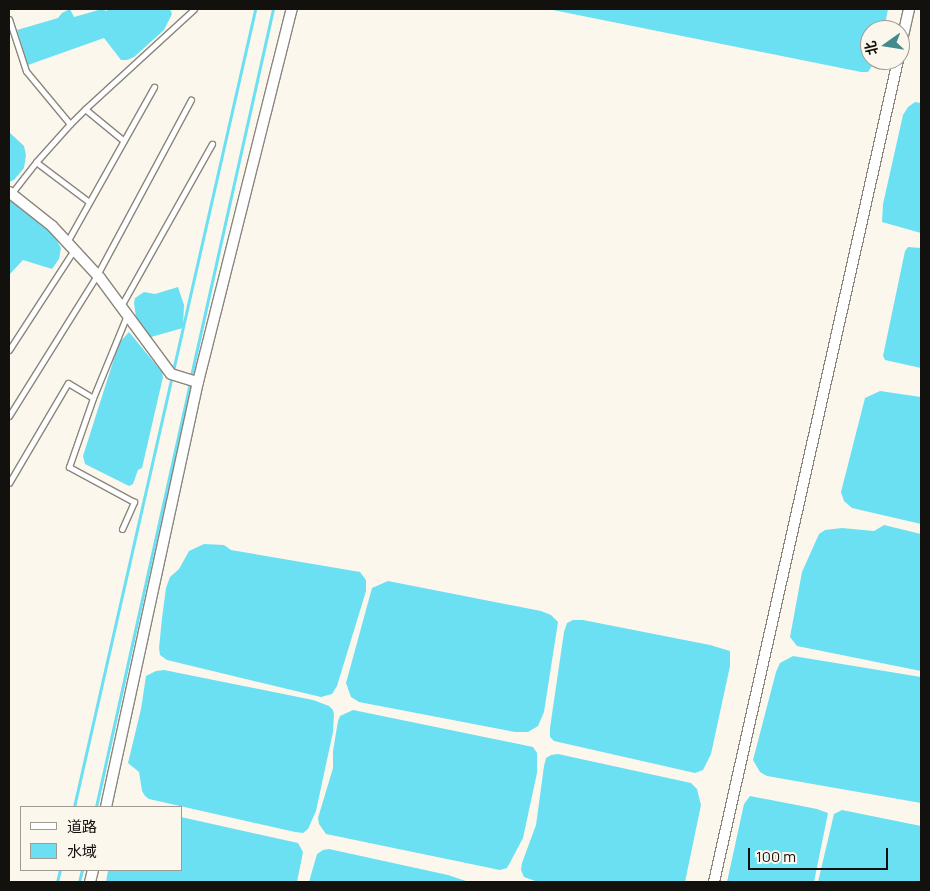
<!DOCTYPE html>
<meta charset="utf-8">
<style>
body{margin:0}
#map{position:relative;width:930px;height:891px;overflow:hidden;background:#fcf7ed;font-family:Manrope,"Noto Sans SC",sans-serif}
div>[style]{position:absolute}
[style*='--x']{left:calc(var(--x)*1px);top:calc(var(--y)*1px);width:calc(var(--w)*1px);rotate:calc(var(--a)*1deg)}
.water>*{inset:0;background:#6be0f2}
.stream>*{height:2.5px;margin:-1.25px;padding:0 1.25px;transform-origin:1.25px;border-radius:1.25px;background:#6be0f2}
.roads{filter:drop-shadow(1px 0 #8a867d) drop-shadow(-1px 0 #8a867d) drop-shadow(0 1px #8a867d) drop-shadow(0 -1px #8a867d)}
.service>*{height:5px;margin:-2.5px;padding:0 2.5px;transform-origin:2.5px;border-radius:2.5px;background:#fff}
.minor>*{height:10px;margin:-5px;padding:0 5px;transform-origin:5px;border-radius:5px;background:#fff}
span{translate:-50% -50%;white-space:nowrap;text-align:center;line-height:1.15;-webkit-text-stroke:5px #fcf7ed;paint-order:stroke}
.frame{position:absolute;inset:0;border:10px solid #13110e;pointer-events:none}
.legend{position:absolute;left:20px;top:806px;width:162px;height:65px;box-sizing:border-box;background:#fcf7ed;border:1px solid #9f9b94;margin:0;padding:6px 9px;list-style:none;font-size:15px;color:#13110e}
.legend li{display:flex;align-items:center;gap:10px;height:25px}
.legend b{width:25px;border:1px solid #9f9b94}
.north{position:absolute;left:860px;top:20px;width:50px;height:50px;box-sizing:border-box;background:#fcf7ed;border:1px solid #9f9b94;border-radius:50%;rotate:257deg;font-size:14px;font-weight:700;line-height:20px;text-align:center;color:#13110e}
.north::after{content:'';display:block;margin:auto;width:18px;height:22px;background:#428a8c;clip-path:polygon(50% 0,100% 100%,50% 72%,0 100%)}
.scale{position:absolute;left:748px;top:848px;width:140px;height:22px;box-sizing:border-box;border:2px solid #13110e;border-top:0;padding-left:6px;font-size:15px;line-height:18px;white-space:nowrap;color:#13110e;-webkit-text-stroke:4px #fcf7ed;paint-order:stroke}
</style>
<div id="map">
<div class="water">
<i style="clip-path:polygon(70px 9px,74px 17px,102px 9px,106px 11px,110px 9px,170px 9px,172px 14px,164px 30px,134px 57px,127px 60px,121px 60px,104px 38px,28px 65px,17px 30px,58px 18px,62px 13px)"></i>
<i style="clip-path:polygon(548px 9px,888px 9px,884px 30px,870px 30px,870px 60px,876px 60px,868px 72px,861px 72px)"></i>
<i style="clip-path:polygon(915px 102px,921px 103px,921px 233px,882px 222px,883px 204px,903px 115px,908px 107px)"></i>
<i style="clip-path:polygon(9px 132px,24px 146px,26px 155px,24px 168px,14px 180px,9px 182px)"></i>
<i style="clip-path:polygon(9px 199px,50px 230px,56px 239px,61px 248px,59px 259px,52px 269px,23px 260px,9px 275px)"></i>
<i style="clip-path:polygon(908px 247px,921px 248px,921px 368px,885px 360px,883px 356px,905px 251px)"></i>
<i style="clip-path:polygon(178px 287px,184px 305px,183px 328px,151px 337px,136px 318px,134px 303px,135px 298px,144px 292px,155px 294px)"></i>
<i style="clip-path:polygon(129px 332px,162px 372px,163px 377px,142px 468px,138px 470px,133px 484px,129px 486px,85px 464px,83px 456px,119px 343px)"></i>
<i style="clip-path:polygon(880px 391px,921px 397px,921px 524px,852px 508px,844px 501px,841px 492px,865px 398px)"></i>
<i style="clip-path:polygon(884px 525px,921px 534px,921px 671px,797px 646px,790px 637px,802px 572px,819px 534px,825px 530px,842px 528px,874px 531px)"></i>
<i style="clip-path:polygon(204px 544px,224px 545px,231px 550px,360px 572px,366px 580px,366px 591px,337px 686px,332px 694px,321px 697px,167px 660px,160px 655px,159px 648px,162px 618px,166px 588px,170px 577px,179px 569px,189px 551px)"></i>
<i style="clip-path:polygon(388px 581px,541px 611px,551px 615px,558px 622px,544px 712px,538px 726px,528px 732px,515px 732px,359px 702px,351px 697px,346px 683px,372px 588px)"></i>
<i style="clip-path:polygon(573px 620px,583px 620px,710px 645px,730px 651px,730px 666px,711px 754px,703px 770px,695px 773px,554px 741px,550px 737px,550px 728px,564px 632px,567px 623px)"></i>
<i style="clip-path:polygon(793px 656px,921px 677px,921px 803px,767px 776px,760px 772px,753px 760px,776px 672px,780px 663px)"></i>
<i style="clip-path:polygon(164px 670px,313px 700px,329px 706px,333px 710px,334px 715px,333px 732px,316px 811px,308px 829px,303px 833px,295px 832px,149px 799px,145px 796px,142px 791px,139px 772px,128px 763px,141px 709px,146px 676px,156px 671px)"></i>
<i style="clip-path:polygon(353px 710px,533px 747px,537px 753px,537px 773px,523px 838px,507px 868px,500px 870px,326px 834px,319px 824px,318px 818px,333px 768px,333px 751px,338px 721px,340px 716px)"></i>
<i style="clip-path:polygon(558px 754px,691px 783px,697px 789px,701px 805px,685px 882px,538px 882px,524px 877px,521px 870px,522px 863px,536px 825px,544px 766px,546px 758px,551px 755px)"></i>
<i style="clip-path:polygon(750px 796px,817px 809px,828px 813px,814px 882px,727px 882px,744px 804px)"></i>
<i style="clip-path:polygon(842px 810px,921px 826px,921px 882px,818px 882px,834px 814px)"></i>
<i style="clip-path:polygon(181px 817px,298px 843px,303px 852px,297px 882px,106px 882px,108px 870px,181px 870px)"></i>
<i style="clip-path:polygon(329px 849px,448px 875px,469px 882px,309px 882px,317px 854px,323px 850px)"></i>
</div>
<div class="stream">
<i style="--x:173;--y:371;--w:371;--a:-77.2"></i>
<i style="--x:191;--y:376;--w:376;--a:-77.4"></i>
<i style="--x:74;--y:807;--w:442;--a:-77.2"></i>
<i style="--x:96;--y:807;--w:435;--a:-77.5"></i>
<i style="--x:57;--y:882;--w:12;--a:-76"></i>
<i style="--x:79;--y:882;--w:12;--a:-76"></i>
</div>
<div class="roads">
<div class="service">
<i style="--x:9;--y:19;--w:55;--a:71.9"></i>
<i style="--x:26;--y:71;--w:69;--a:50.3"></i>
<i style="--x:70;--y:124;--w:21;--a:-45"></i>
<i style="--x:85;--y:109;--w:50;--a:39.4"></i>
<i style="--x:85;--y:109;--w:148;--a:-42.5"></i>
<i style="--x:36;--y:162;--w:51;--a:-48.2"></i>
<i style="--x:11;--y:194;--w:41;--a:-52"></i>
<i style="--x:36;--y:162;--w:66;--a:37"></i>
<i style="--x:67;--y:242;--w:178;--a:-60.7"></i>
<i style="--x:121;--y:306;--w:186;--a:-60.7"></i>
<i style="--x:9;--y:350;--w:119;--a:-57"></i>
<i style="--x:9;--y:416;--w:166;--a:-58"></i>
<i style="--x:97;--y:275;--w:199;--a:-61.8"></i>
<i style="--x:9;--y:483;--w:116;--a:-59.5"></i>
<i style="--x:68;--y:383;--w:29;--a:31"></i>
<i style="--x:122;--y:529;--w:30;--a:-66"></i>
<i style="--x:134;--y:502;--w:74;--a:-151.7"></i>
<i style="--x:69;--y:467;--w:73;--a:-70.8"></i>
<i style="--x:93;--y:398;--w:90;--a:-67.7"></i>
</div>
<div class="minor">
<i style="--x:900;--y:49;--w:41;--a:-77.3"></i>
<i style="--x:9;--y:192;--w:55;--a:38.3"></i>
<i style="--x:52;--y:226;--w:71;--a:47.3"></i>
<i style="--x:100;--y:278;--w:119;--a:53.5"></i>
<i style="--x:171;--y:374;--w:28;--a:17"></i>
<i style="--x:106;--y:807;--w:435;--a:-77.8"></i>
<i style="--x:198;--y:382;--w:385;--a:-75.9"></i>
<i style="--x:90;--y:882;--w:12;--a:-76"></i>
<i style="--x:714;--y:882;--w:842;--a:-77.38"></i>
</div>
</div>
<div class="frame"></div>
<ul class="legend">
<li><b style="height:6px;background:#fff"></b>道路</li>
<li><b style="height:14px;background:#6be0f2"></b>水域</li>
</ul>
<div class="north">北</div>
<div class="scale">100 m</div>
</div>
